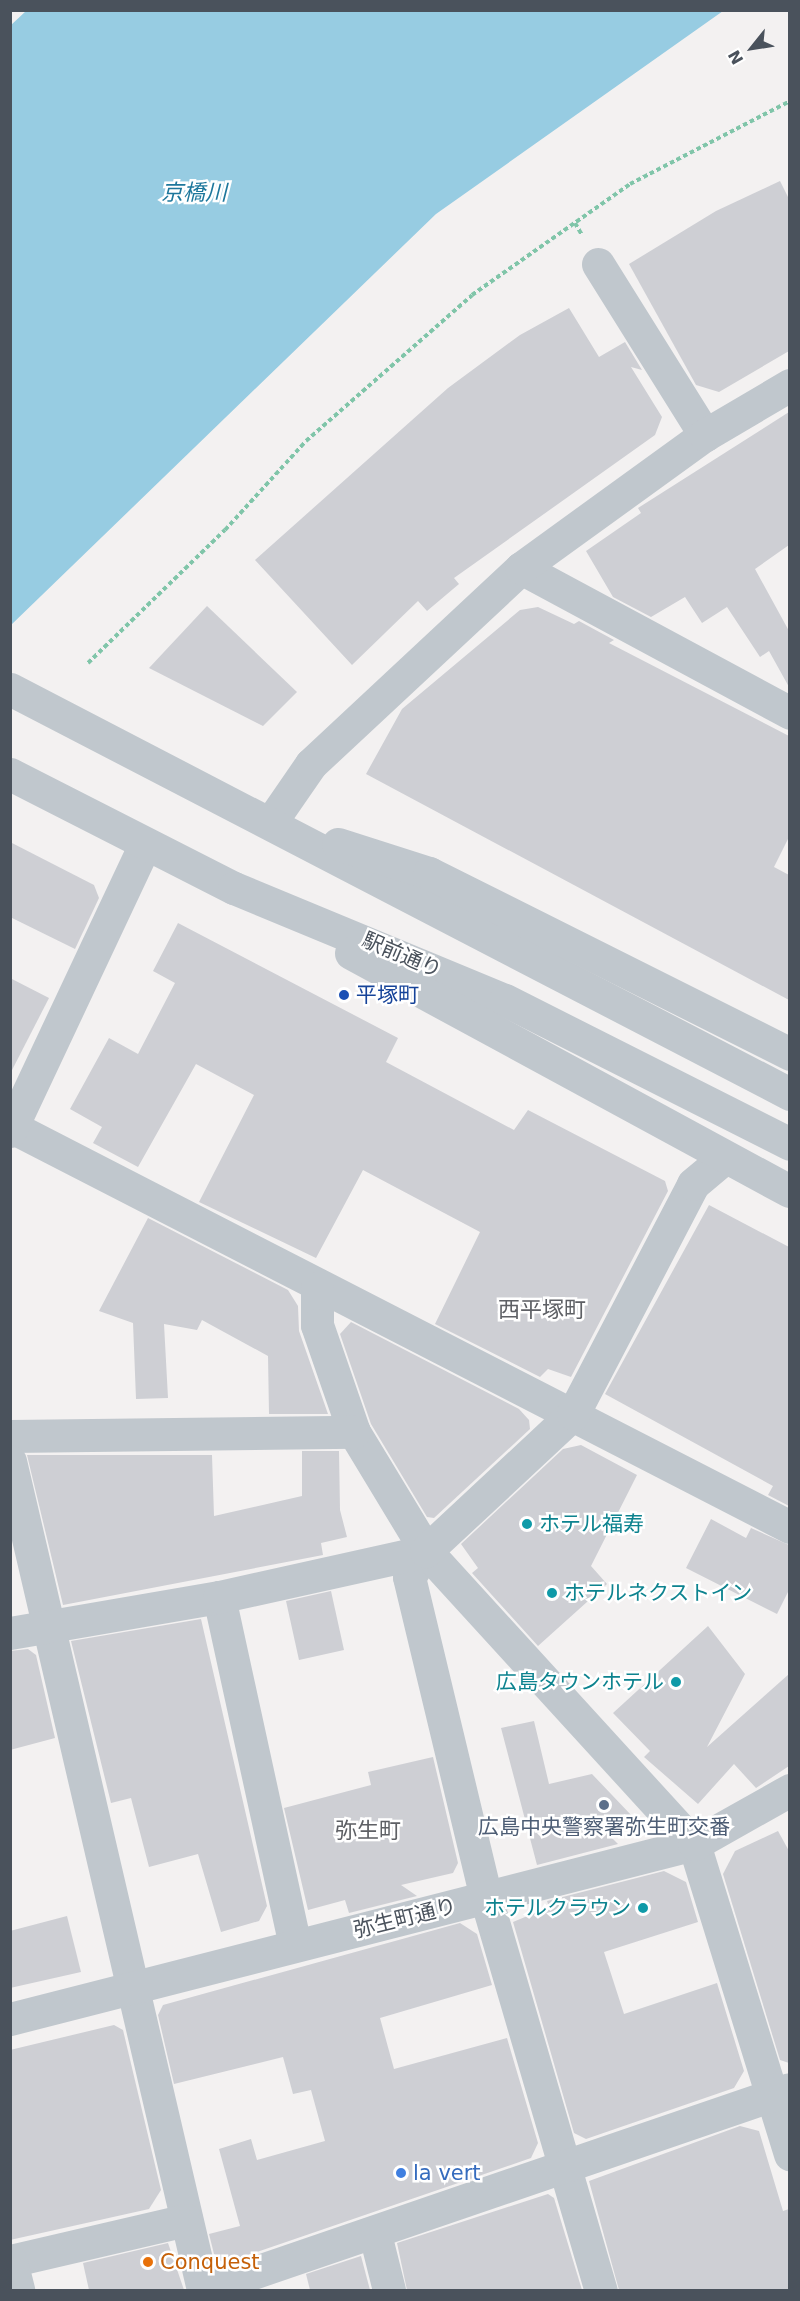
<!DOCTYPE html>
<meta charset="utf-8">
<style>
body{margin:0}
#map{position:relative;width:800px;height:2301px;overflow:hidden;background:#f3f1f1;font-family:"DejaVu Sans","Noto Sans JP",sans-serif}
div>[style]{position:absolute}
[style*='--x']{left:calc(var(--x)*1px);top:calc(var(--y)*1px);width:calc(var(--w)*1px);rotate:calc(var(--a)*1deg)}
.water>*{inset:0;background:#97cce2}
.building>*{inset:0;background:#cecfd4}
.path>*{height:4px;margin-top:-2px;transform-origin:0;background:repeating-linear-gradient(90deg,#80c5a9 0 4.5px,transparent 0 7.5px)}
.minor>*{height:33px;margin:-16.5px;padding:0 16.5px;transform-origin:16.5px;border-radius:16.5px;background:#c0c7cd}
.tertiary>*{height:33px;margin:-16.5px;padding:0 16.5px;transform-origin:16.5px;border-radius:16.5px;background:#c0c7cd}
.dots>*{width:16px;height:16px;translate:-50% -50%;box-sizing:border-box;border:3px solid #fff;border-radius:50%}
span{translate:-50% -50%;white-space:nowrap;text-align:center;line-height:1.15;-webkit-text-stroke:5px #fff;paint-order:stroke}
.street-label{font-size:21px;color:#4a525c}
.transit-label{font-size:21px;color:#164399}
.left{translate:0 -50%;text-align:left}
.culture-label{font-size:21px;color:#0d838f}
.right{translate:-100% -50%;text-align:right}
.service-label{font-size:21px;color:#4e5e75}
.shop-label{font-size:21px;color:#366cbe}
.food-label{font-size:21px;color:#c56008}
.water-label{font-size:22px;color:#1d779c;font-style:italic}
.neighbourhood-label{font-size:22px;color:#5e6065}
.frame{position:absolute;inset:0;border:12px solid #4a525c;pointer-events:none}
.north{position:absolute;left:722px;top:18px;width:60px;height:60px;-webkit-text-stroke:4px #fff;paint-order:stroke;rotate:240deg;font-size:16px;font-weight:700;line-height:24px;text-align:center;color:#4a525c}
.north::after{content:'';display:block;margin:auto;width:21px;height:27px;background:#4a525c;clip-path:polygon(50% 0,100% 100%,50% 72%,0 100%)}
</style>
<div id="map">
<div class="water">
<i style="clip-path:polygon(26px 11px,26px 10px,723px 11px,436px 214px,11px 625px,10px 26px)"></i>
</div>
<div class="building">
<i style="clip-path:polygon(780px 181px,789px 199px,789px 351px,719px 392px,696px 385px,629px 264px,716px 211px)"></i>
<i style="clip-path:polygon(569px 308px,599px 357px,625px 342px,642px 370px,631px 367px,662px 417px,655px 435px,454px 578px,459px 584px,427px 611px,418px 601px,352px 665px,255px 560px,448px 388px,520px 335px)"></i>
<i style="clip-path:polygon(789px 412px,789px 545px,755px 569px,789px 631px,789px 687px,769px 651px,760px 657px,727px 607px,702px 623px,685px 597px,651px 617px,613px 597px,586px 551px,641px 513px,638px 508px)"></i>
<i style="clip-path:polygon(207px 606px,297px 692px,263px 726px,149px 668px)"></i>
<i style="clip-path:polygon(538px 607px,574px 624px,579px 621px,614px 640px,609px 643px,789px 736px,789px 837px,774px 867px,789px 875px,789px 1000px,366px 774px,402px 709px,520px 610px)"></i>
<i style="clip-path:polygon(10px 842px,94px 885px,99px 898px,75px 949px,10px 917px)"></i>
<i style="clip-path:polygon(178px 923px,398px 1038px,386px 1062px,514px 1130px,528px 1110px,665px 1181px,668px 1191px,571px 1377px,548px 1369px,540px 1377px,435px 1324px,480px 1232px,363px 1170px,316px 1258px,199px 1202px,254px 1095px,196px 1064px,138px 1167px,93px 1143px,102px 1127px,70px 1109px,109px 1038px,138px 1054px,175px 983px,153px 971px)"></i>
<i style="clip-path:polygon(10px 978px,49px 998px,10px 1074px)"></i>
<i style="clip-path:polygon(709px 1205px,789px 1247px,789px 1506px,768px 1495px,773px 1486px,605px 1394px)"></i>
<i style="clip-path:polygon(148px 1218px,288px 1290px,298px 1306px,299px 1331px,328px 1414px,269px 1414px,268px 1356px,202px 1320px,197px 1330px,164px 1324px,168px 1398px,136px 1399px,133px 1323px,99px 1311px)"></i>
<i style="clip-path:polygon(351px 1322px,519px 1409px,529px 1420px,530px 1429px,434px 1518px,427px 1517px,371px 1424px,340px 1334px)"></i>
<i style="clip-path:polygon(581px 1445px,637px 1475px,591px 1566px,607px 1584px,538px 1646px,472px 1573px,478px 1568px,461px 1544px,563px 1449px)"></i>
<i style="clip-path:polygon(302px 1451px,339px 1451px,340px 1510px,347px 1537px,321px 1543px,323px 1555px,63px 1605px,27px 1455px,212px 1455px,214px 1516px,302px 1496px)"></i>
<i style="clip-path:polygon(711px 1519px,746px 1538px,751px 1528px,789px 1545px,789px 1590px,777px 1614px,686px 1568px)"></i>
<i style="clip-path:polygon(331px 1591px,344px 1650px,299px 1660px,286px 1601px)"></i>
<i style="clip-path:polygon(201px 1619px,267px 1906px,259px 1921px,221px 1932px,198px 1854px,149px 1867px,131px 1798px,111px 1803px,71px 1641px)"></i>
<i style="clip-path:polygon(708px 1626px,745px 1674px,707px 1747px,789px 1674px,789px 1766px,756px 1788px,734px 1764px,698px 1804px,644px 1757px,650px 1751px,613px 1713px)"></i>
<i style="clip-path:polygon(28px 1649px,36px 1655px,55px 1738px,10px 1750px,10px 1651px)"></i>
<i style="clip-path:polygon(534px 1721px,549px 1784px,592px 1774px,632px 1816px,610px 1836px,618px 1844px,537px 1865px,501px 1728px)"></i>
<i style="clip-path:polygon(433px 1757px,458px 1863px,453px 1873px,401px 1885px,417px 1896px,349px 1913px,345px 1900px,308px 1910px,284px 1808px,371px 1785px,368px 1772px)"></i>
<i style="clip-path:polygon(778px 1831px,789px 1851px,789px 2063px,780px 2060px,723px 1874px,735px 1851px)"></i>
<i style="clip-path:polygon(664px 1871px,686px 1882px,698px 1922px,604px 1952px,624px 2014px,717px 1983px,744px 2071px,734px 2088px,586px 2139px,574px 2133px,513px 1922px,549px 1907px,547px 1901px)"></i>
<i style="clip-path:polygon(67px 1916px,81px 1972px,10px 1988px,10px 1931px)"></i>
<i style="clip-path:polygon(460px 1923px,477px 1934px,492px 1985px,380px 2018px,394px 2069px,507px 2038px,538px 2143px,531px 2158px,225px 2263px,215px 2258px,209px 2234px,240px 2226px,219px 2149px,251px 2139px,257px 2160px,325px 2141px,311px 2090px,293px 2094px,283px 2057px,174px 2084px,158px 2015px,163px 2005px)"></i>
<i style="clip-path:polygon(114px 2025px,123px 2030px,161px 2190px,149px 2209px,10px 2240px,10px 2050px)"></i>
<i style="clip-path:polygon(740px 2126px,759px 2131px,783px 2211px,789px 2209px,789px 2290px,619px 2290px,589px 2181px)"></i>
<i style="clip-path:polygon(548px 2194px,554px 2198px,582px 2290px,407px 2290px,397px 2243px)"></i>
<i style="clip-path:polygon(168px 2243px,184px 2290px,89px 2290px,83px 2263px)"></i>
<i style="clip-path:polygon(361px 2256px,370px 2290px,310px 2290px,306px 2274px)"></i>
</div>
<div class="path">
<i style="--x:575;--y:223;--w:14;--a:60"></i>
<i style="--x:88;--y:663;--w:191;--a:-44.2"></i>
<i style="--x:225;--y:530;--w:120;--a:-47.7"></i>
<i style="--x:306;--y:441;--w:221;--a:-41.3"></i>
<i style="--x:472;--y:295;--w:193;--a:-35.1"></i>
<i style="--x:630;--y:184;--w:180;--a:-27.4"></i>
</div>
<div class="minor">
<i style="--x:598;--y:264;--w:202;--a:58"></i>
<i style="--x:521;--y:568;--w:306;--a:28.3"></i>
<i style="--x:271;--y:822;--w:70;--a:-55.4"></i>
<i style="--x:311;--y:764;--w:287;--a:-43"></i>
<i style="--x:521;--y:568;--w:227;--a:-35.9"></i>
<i style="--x:705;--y:435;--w:99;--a:-30.5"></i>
<i style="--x:10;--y:1126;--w:877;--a:27.21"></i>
<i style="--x:10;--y:1131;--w:317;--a:-64.8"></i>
<i style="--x:317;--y:1288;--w:37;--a:90"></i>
<i style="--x:317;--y:1325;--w:113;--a:70.9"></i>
<i style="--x:354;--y:1432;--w:139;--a:58.8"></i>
<i style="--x:426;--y:1551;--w:31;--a:123"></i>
<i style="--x:409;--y:1577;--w:330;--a:76.5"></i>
<i style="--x:486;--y:1898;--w:409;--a:73.7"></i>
<i style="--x:10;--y:1436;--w:344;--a:-0.7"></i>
<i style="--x:10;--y:1461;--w:851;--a:76.89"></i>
<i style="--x:426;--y:1551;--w:397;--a:47.6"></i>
<i style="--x:694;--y:1844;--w:325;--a:72.8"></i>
<i style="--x:219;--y:1597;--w:356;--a:77.7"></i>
<i style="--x:10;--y:1633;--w:212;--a:-9.8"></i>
<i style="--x:219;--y:1597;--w:212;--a:-12.5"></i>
<i style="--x:426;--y:1551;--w:201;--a:-43"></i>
<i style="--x:573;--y:1414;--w:259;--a:-62.4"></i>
<i style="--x:693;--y:1184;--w:40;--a:-40"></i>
<i style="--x:375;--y:2234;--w:58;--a:76"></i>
<i style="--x:10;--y:2261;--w:181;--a:-13.1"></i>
<i style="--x:11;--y:2261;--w:30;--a:76"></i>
<i style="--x:203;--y:2290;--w:620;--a:-18.9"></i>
</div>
<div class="tertiary">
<i style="--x:10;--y:689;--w:879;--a:27.44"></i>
<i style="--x:10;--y:774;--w:251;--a:27"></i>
<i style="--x:234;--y:888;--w:293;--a:22.5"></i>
<i style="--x:505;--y:1000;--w:319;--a:26.8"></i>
<i style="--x:338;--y:844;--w:96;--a:17.7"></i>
<i style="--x:429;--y:873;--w:404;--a:26.6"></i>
<i style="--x:351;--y:953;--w:499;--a:28.5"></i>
<i style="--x:10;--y:2019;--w:706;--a:-14.35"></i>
<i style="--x:694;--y:1844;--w:110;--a:-29.4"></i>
</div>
<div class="dots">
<i style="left:344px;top:995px;background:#1a4fb4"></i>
<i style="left:527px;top:1524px;background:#0f9aa8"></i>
<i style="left:552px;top:1593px;background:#0f9aa8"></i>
<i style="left:676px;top:1682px;background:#0f9aa8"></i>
<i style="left:604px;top:1805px;background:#5c6f8a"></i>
<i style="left:643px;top:1908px;background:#0f9aa8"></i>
<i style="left:401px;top:2173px;background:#3f7fe0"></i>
<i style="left:148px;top:2262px;background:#e8710a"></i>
</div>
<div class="street-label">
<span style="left:402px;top:955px;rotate:23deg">駅前通り</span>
<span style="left:405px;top:1918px;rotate:-14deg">弥生町通り</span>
</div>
<div class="transit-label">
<span class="left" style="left:356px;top:995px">平塚町</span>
</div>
<div class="culture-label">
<span class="left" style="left:539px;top:1524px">ホテル福寿</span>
<span class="left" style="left:564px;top:1593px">ホテルネクストイン</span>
<span class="right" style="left:664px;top:1682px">広島タウンホテル</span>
<span class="right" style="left:631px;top:1908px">ホテルクラウン</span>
</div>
<div class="service-label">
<span style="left:604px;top:1827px">広島中央警察署弥生町交番</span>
</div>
<div class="shop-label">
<span class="left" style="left:413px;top:2173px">la vert</span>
</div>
<div class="food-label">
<span class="left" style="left:160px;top:2262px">Conquest</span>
</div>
<div class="water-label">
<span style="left:194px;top:193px">京橋川</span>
</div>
<div class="neighbourhood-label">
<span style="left:542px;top:1310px">西平塚町</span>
<span style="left:368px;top:1831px">弥生町</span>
</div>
<div class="frame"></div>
<div class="north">N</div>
</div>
